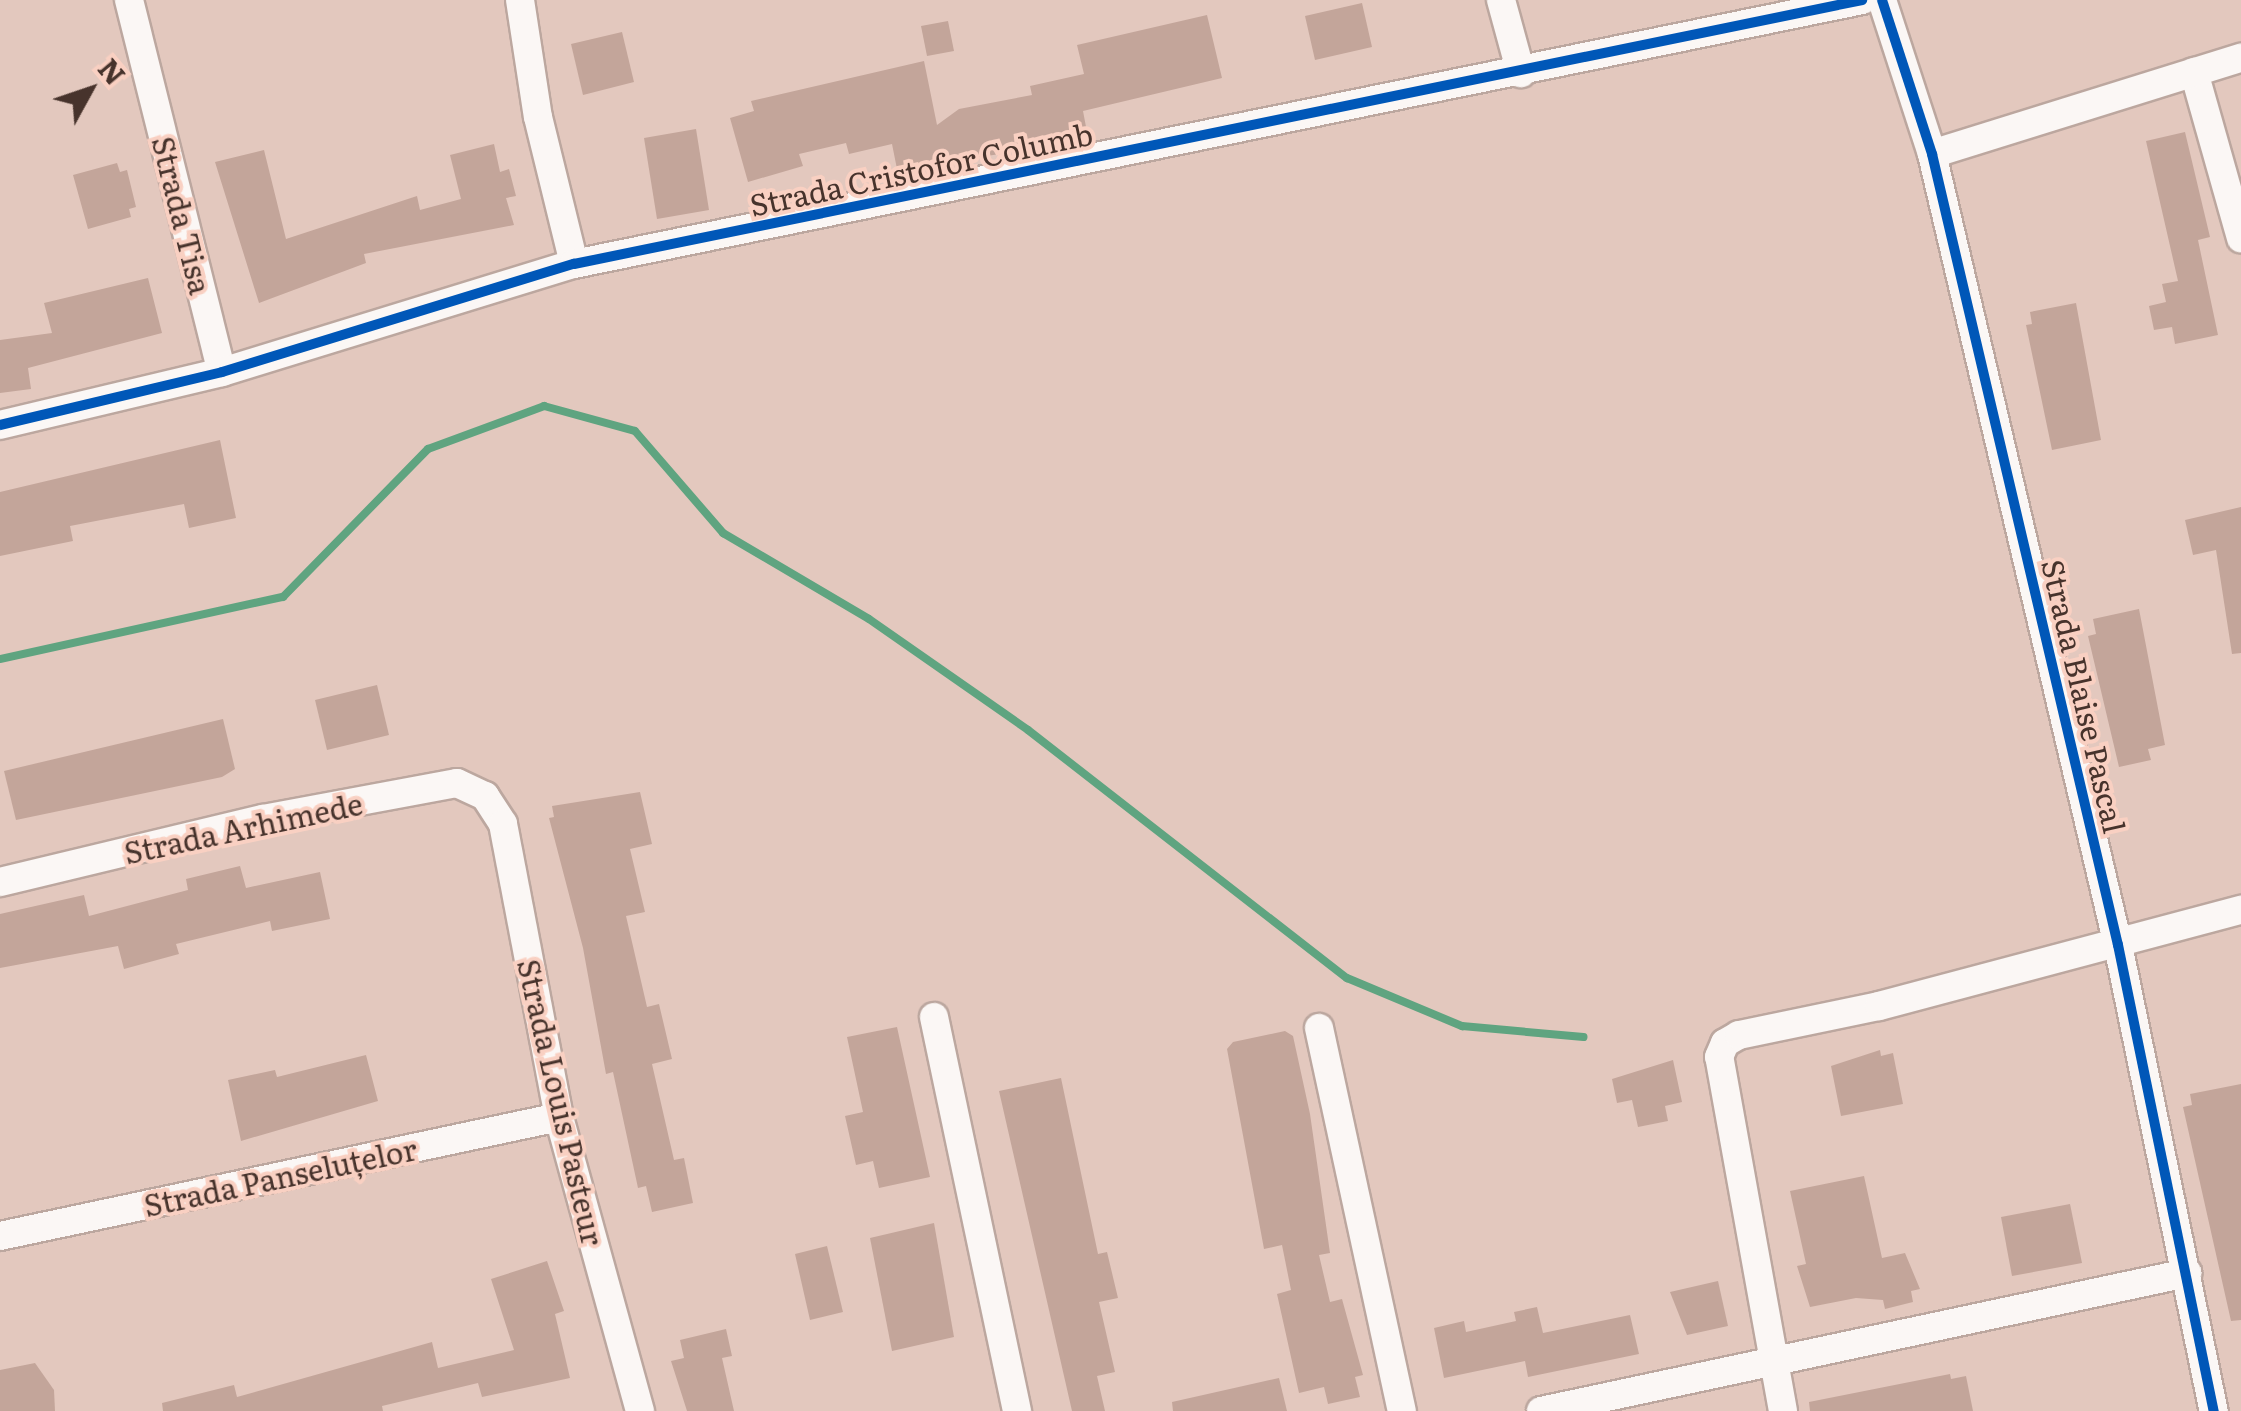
<!DOCTYPE html>
<meta charset="utf-8">
<style>
body{margin:0}
#map{position:relative;width:2241px;height:1411px;overflow:hidden;background:#e3c8be;font-family:Literata,serif}
div>[style]{position:absolute}
[style*='--x']{left:calc(var(--x)*1px);top:calc(var(--y)*1px);width:calc(var(--w)*1px);rotate:calc(var(--a)*1deg)}
.stream>*{height:8px;margin:-4px;padding:0 4px;transform-origin:4px;border-radius:4px;background:#5fa480}
.building>*{inset:0;background:#c3a59a}
.roads{filter:drop-shadow(2px 0 #bca79f) drop-shadow(-2px 0 #bca79f) drop-shadow(0 2px #bca79f) drop-shadow(0 -2px #bca79f)}
.minor>*{height:28px;margin:-14px;padding:0 14px;transform-origin:14px;border-radius:14px;background:#fbf7f5}
.cycleway>*{height:10px;margin:-5px;padding:0 5px;transform-origin:5px;border-radius:5px;background:#0057b8}
span{translate:-50% -50%;white-space:nowrap;text-align:center;line-height:1.15;-webkit-text-stroke:8px #f9d0c2;paint-order:stroke}
.street-label{font-size:30px;color:#47332c}
.north{position:absolute;left:40px;top:40px;width:100px;height:100px;-webkit-text-stroke:8px #f9d0c2;paint-order:stroke;rotate:50deg;font-size:28px;font-weight:700;line-height:40px;text-align:center;color:#47332c}
.north::after{content:'';display:block;margin:auto;width:35px;height:45px;background:#47332c;clip-path:polygon(50% 0,100% 100%,50% 72%,0 100%)}
</style>
<div id="map">
<div class="stream">
<i style="--x:0;--y:659;--w:290;--a:-12.4"></i>
<i style="--x:283;--y:597;--w:207;--a:-45.6"></i>
<i style="--x:428;--y:449;--w:124;--a:-20.3"></i>
<i style="--x:544;--y:406;--w:94;--a:15.4"></i>
<i style="--x:635;--y:431;--w:135;--a:49.2"></i>
<i style="--x:723;--y:533;--w:169;--a:30.5"></i>
<i style="--x:869;--y:619;--w:194;--a:34.9"></i>
<i style="--x:1028;--y:730;--w:404;--a:37.9"></i>
<i style="--x:1347;--y:978;--w:125;--a:22.7"></i>
<i style="--x:1462;--y:1026;--w:122;--a:5.2"></i>
</div>
<div class="building">
<i style="clip-path:polygon(1362px 3px,1372px 47px,1315px 60px,1305px 16px)"></i>
<i style="clip-path:polygon(1207px 15px,1222px 78px,1083px 111px,1087px 132px,1007px 153px,897px 169px,892px 144px,849px 154px,846px 143px,799px 154px,803px 166px,748px 182px,730px 118px,754px 111px,751px 101px,924px 61px,937px 125px,959px 109px,1032px 95px,1030px 86px,1084px 74px,1077px 45px)"></i>
<i style="clip-path:polygon(948px 21px,954px 51px,927px 56px,921px 26px)"></i>
<i style="clip-path:polygon(622px 32px,634px 82px,583px 95px,571px 44px)"></i>
<i style="clip-path:polygon(696px 129px,709px 210px,657px 219px,644px 138px)"></i>
<i style="clip-path:polygon(2185px 132px,2210px 237px,2198px 240px,2218px 335px,2175px 344px,2172px 327px,2154px 330px,2149px 306px,2166px 302px,2162px 284px,2178px 281px,2146px 141px)"></i>
<i style="clip-path:polygon(494px 144px,500px 172px,509px 169px,516px 196px,506px 198px,514px 225px,364px 254px,366px 263px,259px 303px,215px 162px,264px 150px,286px 239px,417px 196px,420px 210px,461px 199px,450px 155px)"></i>
<i style="clip-path:polygon(117px 163px,120px 172px,127px 170px,136px 207px,129px 209px,131px 217px,88px 229px,73px 175px)"></i>
<i style="clip-path:polygon(148px 278px,162px 333px,28px 368px,31px 389px,0 393px,0 340px,52px 333px,44px 303px)"></i>
<i style="clip-path:polygon(2076px 303px,2101px 440px,2052px 450px,2026px 325px,2032px 324px,2030px 312px)"></i>
<i style="clip-path:polygon(220px 440px,236px 518px,189px 528px,184px 504px,70px 526px,73px 541px,0 556px,0 492px)"></i>
<i style="clip-path:polygon(2241px 507px,2241px 653px,2232px 654px,2216px 550px,2193px 555px,2185px 520px)"></i>
<i style="clip-path:polygon(2139px 609px,2165px 745px,2148px 749px,2151px 760px,2119px 767px,2088px 636px,2096px 634px,2093px 619px)"></i>
<i style="clip-path:polygon(377px 685px,389px 735px,327px 750px,315px 700px)"></i>
<i style="clip-path:polygon(223px 719px,235px 769px,222px 777px,16px 820px,4px 771px)"></i>
<i style="clip-path:polygon(640px 792px,652px 844px,630px 849px,645px 912px,626px 916px,647px 1007px,659px 1004px,672px 1059px,652px 1064px,674px 1160px,684px 1158px,693px 1203px,652px 1212px,646px 1186px,638px 1188px,613px 1072px,606px 1074px,583px 948px,549px 818px,554px 817px,552px 806px)"></i>
<i style="clip-path:polygon(240px 866px,246px 888px,320px 872px,330px 919px,272px 931px,270px 921px,176px 944px,179px 954px,124px 969px,118px 946px,0 968px,0 914px,84px 895px,89px 916px,188px 890px,186px 879px)"></i>
<i style="clip-path:polygon(897px 1027px,930px 1177px,879px 1188px,873px 1161px,856px 1165px,845px 1116px,863px 1112px,847px 1037px)"></i>
<i style="clip-path:polygon(1285px 1031px,1293px 1036px,1310px 1114px,1330px 1253px,1319px 1255px,1330px 1302px,1342px 1299px,1363px 1375px,1355px 1377px,1360px 1397px,1328px 1404px,1324px 1387px,1299px 1393px,1277px 1294px,1291px 1290px,1282px 1245px,1264px 1249px,1227px 1049px,1233px 1042px)"></i>
<i style="clip-path:polygon(1880px 1050px,1881px 1056px,1893px 1053px,1903px 1104px,1841px 1116px,1831px 1066px)"></i>
<i style="clip-path:polygon(366px 1055px,378px 1101px,241px 1141px,228px 1080px,275px 1070px,277px 1077px)"></i>
<i style="clip-path:polygon(1673px 1060px,1682px 1102px,1665px 1106px,1668px 1121px,1638px 1127px,1632px 1100px,1617px 1103px,1612px 1079px)"></i>
<i style="clip-path:polygon(1061px 1078px,1098px 1254px,1107px 1252px,1118px 1298px,1099px 1302px,1115px 1372px,1097px 1376px,1105px 1411px,1072px 1411px,999px 1091px)"></i>
<i style="clip-path:polygon(2241px 1084px,2241px 1320px,2231px 1321px,2183px 1107px,2192px 1105px,2190px 1094px)"></i>
<i style="clip-path:polygon(1864px 1176px,1882px 1258px,1905px 1253px,1920px 1289px,1911px 1291px,1913px 1302px,1885px 1309px,1883px 1300px,1856px 1298px,1810px 1307px,1797px 1266px,1806px 1264px,1790px 1191px)"></i>
<i style="clip-path:polygon(2070px 1204px,2082px 1263px,2012px 1276px,2001px 1217px)"></i>
<i style="clip-path:polygon(934px 1223px,954px 1337px,892px 1351px,870px 1238px)"></i>
<i style="clip-path:polygon(827px 1246px,843px 1312px,810px 1320px,795px 1254px)"></i>
<i style="clip-path:polygon(547px 1261px,564px 1311px,555px 1314px,570px 1378px,482px 1397px,478px 1383px,382px 1406px,383px 1411px,163px 1411px,162px 1403px,234px 1385px,237px 1397px,432px 1342px,438px 1368px,514px 1350px,491px 1279px)"></i>
<i style="clip-path:polygon(1718px 1281px,1728px 1326px,1687px 1335px,1670px 1292px)"></i>
<i style="clip-path:polygon(1537px 1307px,1543px 1333px,1630px 1315px,1639px 1354px,1528px 1377px,1525px 1361px,1444px 1378px,1434px 1328px,1464px 1321px,1466px 1332px,1516px 1321px,1514px 1312px)"></i>
<i style="clip-path:polygon(726px 1329px,732px 1356px,722px 1358px,734px 1411px,687px 1411px,671px 1361px,684px 1358px,680px 1340px)"></i>
<i style="clip-path:polygon(35px 1363px,54px 1390px,55px 1411px,0 1411px,0 1370px)"></i>
<i style="clip-path:polygon(1950px 1374px,1951px 1379px,1966px 1376px,1973px 1411px,1810px 1411px,1809px 1402px)"></i>
<i style="clip-path:polygon(1279px 1378px,1287px 1411px,1173px 1411px,1172px 1402px)"></i>
</div>
<div class="roads">
<div class="minor">
<i style="--x:129;--y:0;--w:383;--a:76"></i>
<i style="--x:520;--y:0;--w:118;--a:81.3"></i>
<i style="--x:538;--y:117;--w:151;--a:76.2"></i>
<i style="--x:1501;--y:0;--w:76;--a:74.7"></i>
<i style="--x:1882;--y:0;--w:162;--a:72"></i>
<i style="--x:1932;--y:154;--w:813;--a:76.77"></i>
<i style="--x:2118;--y:945;--w:476;--a:78.4"></i>
<i style="--x:2194;--y:72;--w:173;--a:74.2"></i>
<i style="--x:1932;--y:154;--w:324;--a:-17.3"></i>
<i style="--x:0;--y:425;--w:228;--a:-13.4"></i>
<i style="--x:222;--y:372;--w:368;--a:-17.1"></i>
<i style="--x:574;--y:264;--w:1315;--a:-11.58"></i>
<i style="--x:0;--y:882;--w:270;--a:-13.5"></i>
<i style="--x:263;--y:819;--w:197;--a:-10.5"></i>
<i style="--x:457;--y:783;--w:31;--a:25"></i>
<i style="--x:485;--y:796;--w:33;--a:57"></i>
<i style="--x:503;--y:824;--w:298;--a:79.2"></i>
<i style="--x:559;--y:1117;--w:305;--a:74.6"></i>
<i style="--x:934;--y:1017;--w:403;--a:78.1"></i>
<i style="--x:1319;--y:1028;--w:392;--a:77.8"></i>
<i style="--x:0;--y:1236;--w:572;--a:-12.02"></i>
<i style="--x:1541;--y:1411;--w:661;--a:-12.06"></i>
<i style="--x:1783;--y:1411;--w:360;--a:-100.2"></i>
<i style="--x:1719;--y:1057;--w:15;--a:-67"></i>
<i style="--x:1725;--y:1043;--w:16;--a:-30"></i>
<i style="--x:1739;--y:1035;--w:143;--a:-11.7"></i>
<i style="--x:1879;--y:1006;--w:375;--a:-14.9"></i>
</div>
</div>
<div class="cycleway">
<i style="--x:1882;--y:0;--w:162;--a:72"></i>
<i style="--x:1932;--y:154;--w:813;--a:76.77"></i>
<i style="--x:2118;--y:945;--w:476;--a:78.4"></i>
<i style="--x:0;--y:425;--w:228;--a:-13.4"></i>
<i style="--x:222;--y:372;--w:368;--a:-17.1"></i>
<i style="--x:574;--y:264;--w:1315;--a:-11.58"></i>
</div>
<div class="street-label">
<span style="left:921px;top:168px;rotate:-12deg">Strada Cristofor Columb</span>
<span style="left:183px;top:215px;rotate:76deg">Strada Tisa</span>
<span style="left:2085px;top:696px;rotate:77deg">Strada Blaise Pascal</span>
<span style="left:243px;top:827px;rotate:-12deg">Strada Arhimede</span>
<span style="left:562px;top:1102px;rotate:77deg">Strada Louis Pasteur</span>
<span style="left:280px;top:1176px;rotate:-12deg">Strada Panseluțelor</span>
</div>
<div class="north">N</div>
</div>
